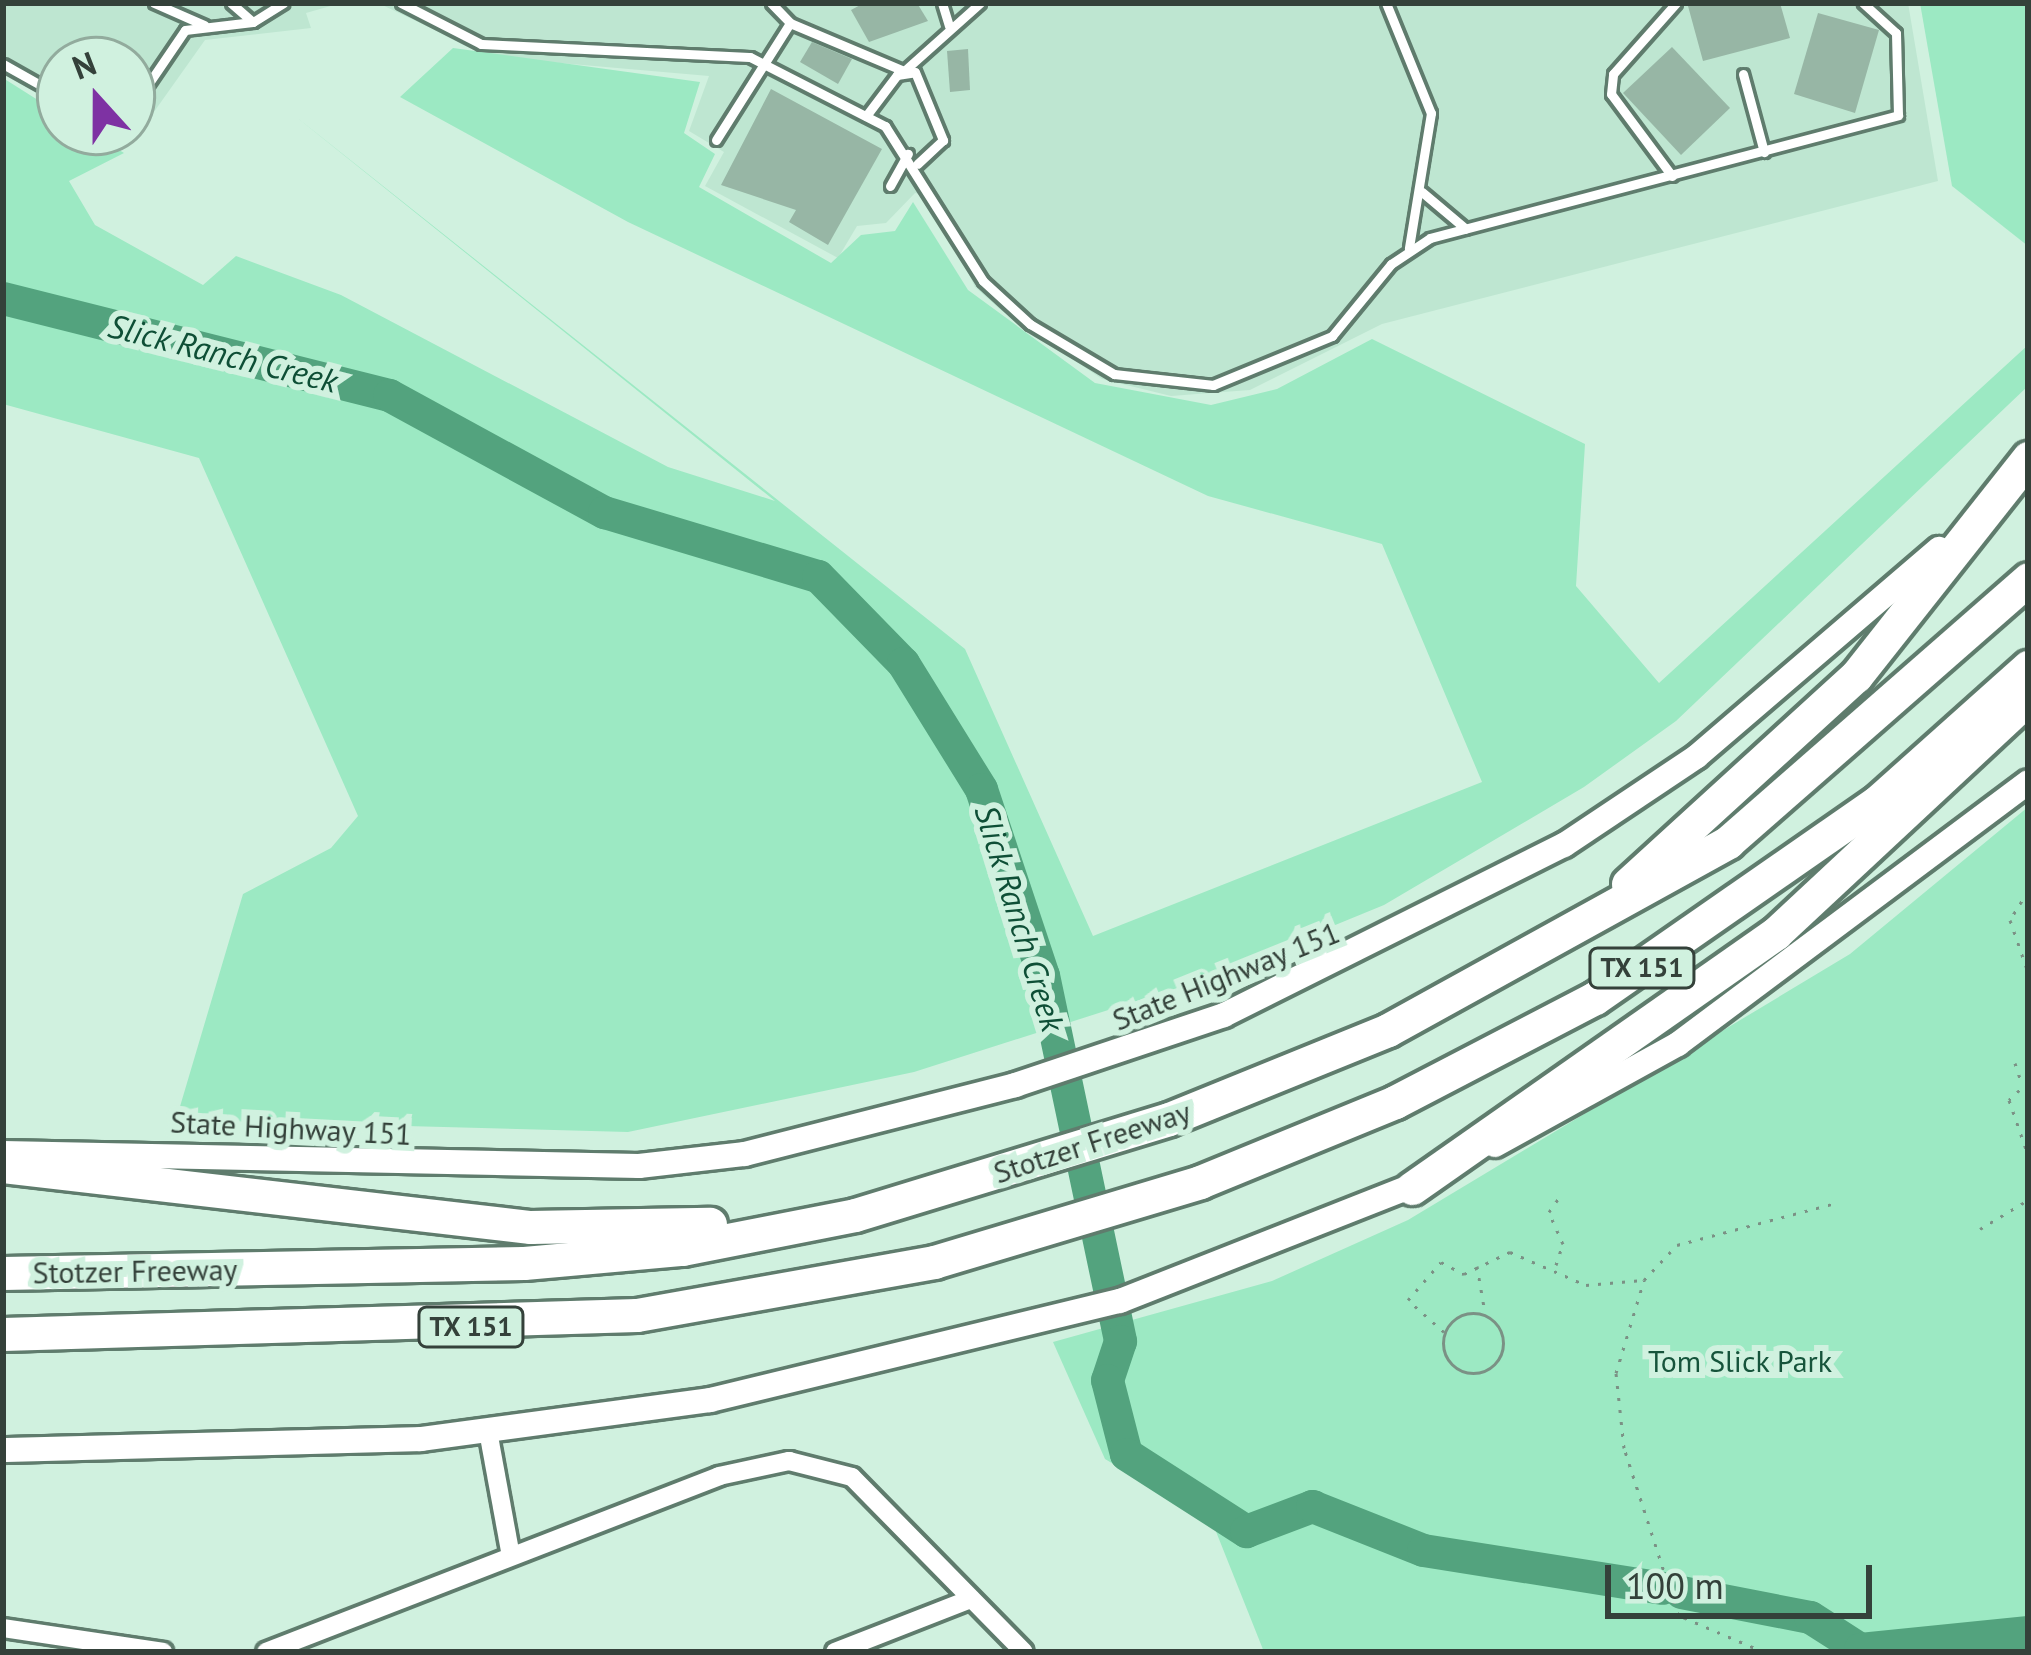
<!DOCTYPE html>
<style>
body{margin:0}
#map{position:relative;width:2031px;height:1655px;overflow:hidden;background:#d0f1df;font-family:"PT Sans",sans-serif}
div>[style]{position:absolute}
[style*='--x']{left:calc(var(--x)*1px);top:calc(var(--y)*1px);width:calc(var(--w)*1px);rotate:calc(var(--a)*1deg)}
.built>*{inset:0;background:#bee6d1}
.green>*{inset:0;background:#9ce9c3}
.river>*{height:33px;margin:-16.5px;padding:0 16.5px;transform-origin:16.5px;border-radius:16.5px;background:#53a37e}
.building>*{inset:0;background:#97b6a5}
.path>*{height:3px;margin-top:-1.5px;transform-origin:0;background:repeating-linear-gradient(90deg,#7b9185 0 3px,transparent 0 12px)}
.path>.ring{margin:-1.5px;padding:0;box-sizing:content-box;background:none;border:3px solid #7b9185;border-radius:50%}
.roads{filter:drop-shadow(3px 0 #5f7c6d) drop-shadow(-3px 0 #5f7c6d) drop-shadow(0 3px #5f7c6d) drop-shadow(0 -3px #5f7c6d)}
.service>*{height:9px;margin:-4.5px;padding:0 4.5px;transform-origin:4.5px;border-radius:4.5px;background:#fff}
.minor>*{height:18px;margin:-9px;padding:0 9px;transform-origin:9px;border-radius:9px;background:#fff}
.secondary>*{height:24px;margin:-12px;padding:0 12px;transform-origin:12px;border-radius:12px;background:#fff}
.motorway>*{height:33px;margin:-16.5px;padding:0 16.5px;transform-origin:16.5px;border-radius:16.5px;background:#fff}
span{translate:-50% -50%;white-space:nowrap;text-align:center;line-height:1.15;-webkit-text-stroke:12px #d0f1df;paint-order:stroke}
.shield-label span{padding:3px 9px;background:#d0f1df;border:3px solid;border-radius:9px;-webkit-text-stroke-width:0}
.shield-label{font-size:27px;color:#34413a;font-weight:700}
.street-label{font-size:30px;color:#34413a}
.park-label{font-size:30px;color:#16543b}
.water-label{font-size:33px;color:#0e4f36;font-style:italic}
.frame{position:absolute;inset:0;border:6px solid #34413a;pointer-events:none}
.north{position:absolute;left:36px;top:36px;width:120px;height:120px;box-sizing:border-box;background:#d0f1df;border:3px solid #92ab9d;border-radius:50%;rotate:339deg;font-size:33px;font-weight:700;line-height:48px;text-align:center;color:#34413a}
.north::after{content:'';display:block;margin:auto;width:42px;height:54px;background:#7e32a3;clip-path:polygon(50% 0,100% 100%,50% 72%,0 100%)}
.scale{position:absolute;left:1605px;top:1565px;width:267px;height:54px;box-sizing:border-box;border:6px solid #34413a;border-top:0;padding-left:15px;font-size:36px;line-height:42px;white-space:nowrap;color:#34413a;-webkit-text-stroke:9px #d0f1df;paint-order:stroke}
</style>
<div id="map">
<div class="built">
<i style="clip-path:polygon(3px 3px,341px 3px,306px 13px,311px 28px,205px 40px,134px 140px,113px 132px,132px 132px,132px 60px,60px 60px,60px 105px,3px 69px)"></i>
<i style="clip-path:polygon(378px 3px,1908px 3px,1938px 181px,1382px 324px,1250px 390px,1171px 396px,1102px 379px,1002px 311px,975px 287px,932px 196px,915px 193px,886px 223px,857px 226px,838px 258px,705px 186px,724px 152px,689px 131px,709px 76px,492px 57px)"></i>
</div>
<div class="green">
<i style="clip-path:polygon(1920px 3px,2028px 3px,2028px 246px,1952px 186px)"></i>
<i style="clip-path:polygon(453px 48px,700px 82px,684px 133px,715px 154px,699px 187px,831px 263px,861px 235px,895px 231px,913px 202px,968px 290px,1095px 383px,1211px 405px,1277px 389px,1372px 339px,1585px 444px,1576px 586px,1659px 683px,2028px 345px,2028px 386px,1676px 721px,1584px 787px,1384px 905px,1196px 982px,914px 1072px,628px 1132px,176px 1120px,243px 894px,331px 848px,358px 816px,199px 458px,3px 404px,3px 78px,60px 114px,60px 132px,90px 132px,124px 153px,69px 181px,95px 225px,203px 285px,236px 256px,341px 295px,668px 467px,775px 501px,295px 116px,965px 649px,1093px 936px,1482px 782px,1382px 544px,1208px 496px,628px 222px,400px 97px)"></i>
<i style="clip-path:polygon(2028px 807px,2028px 1652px,1264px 1652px,1213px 1524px,1105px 1459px,1053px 1342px,1272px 1281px,1408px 1220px,1850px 954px)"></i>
</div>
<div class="river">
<i style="--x:3;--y:298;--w:398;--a:14.1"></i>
<i style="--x:389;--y:395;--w:245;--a:28.6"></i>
<i style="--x:604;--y:512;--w:223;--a:16.7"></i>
<i style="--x:818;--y:576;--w:122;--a:45.7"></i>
<i style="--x:903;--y:663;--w:148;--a:58.2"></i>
<i style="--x:981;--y:789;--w:196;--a:71.6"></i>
<i style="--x:1043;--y:975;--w:374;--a:78.1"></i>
<i style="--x:1120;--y:1341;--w:41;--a:108.4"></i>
<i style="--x:1107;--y:1380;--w:76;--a:75.6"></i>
<i style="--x:1126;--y:1454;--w:143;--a:32.7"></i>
<i style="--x:1246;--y:1531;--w:71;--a:-20.7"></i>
<i style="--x:1312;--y:1506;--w:119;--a:21.6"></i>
<i style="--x:1423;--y:1550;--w:242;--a:9"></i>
<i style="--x:1681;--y:1592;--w:131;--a:11"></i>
<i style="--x:1810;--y:1617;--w:59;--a:32.6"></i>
<i style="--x:1860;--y:1649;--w:169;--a:-5.8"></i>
</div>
<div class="building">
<i style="clip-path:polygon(864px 3px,917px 3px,928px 21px,869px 42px,851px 10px)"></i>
<i style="clip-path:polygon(1780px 3px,1790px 38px,1703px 61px,1688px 6px)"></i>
<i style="clip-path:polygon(1818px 13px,1879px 30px,1855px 113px,1794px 94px)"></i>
<i style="clip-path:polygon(812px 42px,852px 59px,838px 84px,800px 62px)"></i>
<i style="clip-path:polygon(1672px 47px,1730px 108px,1681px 155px,1623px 93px)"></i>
<i style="clip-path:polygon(968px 49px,970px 90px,950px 92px,947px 51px)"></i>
<i style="clip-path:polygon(771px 89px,882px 149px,828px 245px,789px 222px,796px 210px,721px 185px)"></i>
</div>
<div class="path">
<i style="--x:2028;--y:891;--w:34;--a:122"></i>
<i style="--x:2010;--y:920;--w:55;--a:70.9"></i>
<i style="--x:2015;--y:1063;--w:19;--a:72"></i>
<i style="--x:2028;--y:1082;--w:26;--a:137"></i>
<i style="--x:2009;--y:1100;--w:58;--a:70.9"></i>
<i style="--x:1980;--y:1229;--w:56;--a:-31.1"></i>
<i style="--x:1556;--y:1265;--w:22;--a:-72"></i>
<i style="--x:1563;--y:1244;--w:35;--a:-114"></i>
<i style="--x:1549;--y:1212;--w:16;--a:-55"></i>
<i style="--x:1477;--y:1266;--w:48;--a:80.3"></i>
<i class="ring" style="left:1443px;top:1313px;width:57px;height:57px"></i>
<i style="--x:1444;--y:1332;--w:48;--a:-138.4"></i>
<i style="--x:1408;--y:1300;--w:50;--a:-49"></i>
<i style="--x:1441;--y:1262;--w:26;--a:28"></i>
<i style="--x:1464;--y:1274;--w:51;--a:-25.6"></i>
<i style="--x:1510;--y:1252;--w:83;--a:23.5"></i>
<i style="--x:1586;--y:1285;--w:57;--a:-5"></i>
<i style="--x:1764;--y:1652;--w:94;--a:-156.7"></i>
<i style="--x:1678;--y:1615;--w:176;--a:-107.9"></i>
<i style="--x:1624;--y:1448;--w:75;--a:-96.1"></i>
<i style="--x:1616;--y:1373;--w:97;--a:-73.2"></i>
<i style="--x:1644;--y:1280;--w:48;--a:-46.7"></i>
<i style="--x:1677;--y:1245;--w:160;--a:-14.8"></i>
</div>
<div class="roads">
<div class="service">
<i style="--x:154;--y:3;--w:55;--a:23.7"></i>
<i style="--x:231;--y:3;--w:29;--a:41"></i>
<i style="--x:401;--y:3;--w:90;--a:27.1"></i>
<i style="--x:481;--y:44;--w:269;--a:2.8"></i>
<i style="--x:750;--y:57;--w:152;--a:27.1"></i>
<i style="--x:885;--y:126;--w:183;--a:57.7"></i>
<i style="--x:983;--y:281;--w:64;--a:42.5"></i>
<i style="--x:1030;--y:324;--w:98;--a:30.8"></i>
<i style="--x:1114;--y:374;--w:100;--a:6.3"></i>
<i style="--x:1213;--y:385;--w:129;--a:-22.4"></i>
<i style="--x:1332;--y:336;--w:93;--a:-50.7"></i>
<i style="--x:1391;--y:264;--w:47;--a:-33.7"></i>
<i style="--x:1430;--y:238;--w:484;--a:-14.7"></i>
<i style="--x:1898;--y:115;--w:82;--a:-91.4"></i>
<i style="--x:1896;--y:33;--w:45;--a:-137.7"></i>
<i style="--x:771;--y:3;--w:28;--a:46"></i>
<i style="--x:942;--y:3;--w:24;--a:73"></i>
<i style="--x:1386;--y:3;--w:119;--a:67.8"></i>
<i style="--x:1431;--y:113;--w:137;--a:99.3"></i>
<i style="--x:3;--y:64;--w:65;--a:29.3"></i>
<i style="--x:1743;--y:74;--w:81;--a:74.9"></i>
<i style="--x:132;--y:108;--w:94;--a:-55.8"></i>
<i style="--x:185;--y:30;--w:68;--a:-6.7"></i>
<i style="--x:253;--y:22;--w:36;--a:-32"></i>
<i style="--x:866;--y:116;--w:51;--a:-52.9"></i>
<i style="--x:897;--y:75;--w:18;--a:-9"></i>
<i style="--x:915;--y:72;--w:74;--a:67.6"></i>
<i style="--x:943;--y:140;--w:35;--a:137"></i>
<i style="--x:716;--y:140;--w:138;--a:-57.7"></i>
<i style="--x:790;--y:23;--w:124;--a:22.8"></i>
<i style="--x:904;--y:71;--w:102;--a:-41.8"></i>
<i style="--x:1672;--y:176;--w:102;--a:-126.6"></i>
<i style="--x:1611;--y:94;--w:20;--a:-84"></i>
<i style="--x:1613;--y:74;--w:95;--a:-48.4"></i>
<i style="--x:890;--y:186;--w:37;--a:-61"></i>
<i style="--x:1422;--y:192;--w:57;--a:40.1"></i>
</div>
<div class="minor">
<i style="--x:488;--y:1431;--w:127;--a:79.6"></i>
<i style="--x:3;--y:1628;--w:162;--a:8.5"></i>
<i style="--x:266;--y:1652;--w:486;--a:-21.2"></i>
<i style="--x:719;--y:1476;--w:72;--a:-12.1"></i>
<i style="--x:789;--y:1461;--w:65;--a:14.3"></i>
<i style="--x:852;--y:1477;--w:245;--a:45.5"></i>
<i style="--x:835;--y:1652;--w:146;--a:-21.3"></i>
</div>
<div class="secondary">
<i style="--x:1495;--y:1145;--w:209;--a:-28.9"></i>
<i style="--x:1678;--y:1044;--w:437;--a:-36.8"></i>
<i style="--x:3;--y:1153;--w:636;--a:1.17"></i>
<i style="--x:639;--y:1166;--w:107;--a:-6.5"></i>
<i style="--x:745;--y:1154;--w:279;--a:-14.3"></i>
<i style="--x:1015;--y:1085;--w:220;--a:-18.5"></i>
<i style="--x:1224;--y:1015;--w:380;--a:-26.6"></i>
<i style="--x:1564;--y:845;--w:159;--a:-33.7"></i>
<i style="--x:1696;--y:757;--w:320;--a:-40.6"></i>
<i style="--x:3;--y:1450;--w:418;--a:-1.5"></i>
<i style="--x:421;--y:1439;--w:292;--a:-7.7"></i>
<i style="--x:710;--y:1400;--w:422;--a:-13.6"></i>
<i style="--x:1120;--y:1301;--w:330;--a:-21.5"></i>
</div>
<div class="motorway">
<i style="--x:1628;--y:884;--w:309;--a:-42.4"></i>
<i style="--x:1856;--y:676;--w:278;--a:-51.7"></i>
<i style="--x:3;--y:1166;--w:531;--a:6.6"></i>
<i style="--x:530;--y:1227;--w:180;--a:-1"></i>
<i style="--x:1412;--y:1188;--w:444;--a:-35"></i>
<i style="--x:1776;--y:933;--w:345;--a:-43"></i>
<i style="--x:3;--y:1273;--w:521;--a:-1.1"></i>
<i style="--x:524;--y:1263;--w:159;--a:-5.1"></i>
<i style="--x:682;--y:1249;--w:176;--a:-11.1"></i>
<i style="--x:855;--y:1215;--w:328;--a:-17"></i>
<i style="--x:1169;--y:1119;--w:236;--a:-22.1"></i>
<i style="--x:1388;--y:1030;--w:389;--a:-28.9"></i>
<i style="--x:1728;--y:842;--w:399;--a:-41.2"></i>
<i style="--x:3;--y:1334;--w:634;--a:-1.72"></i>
<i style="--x:637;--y:1315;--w:302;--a:-10.1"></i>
<i style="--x:934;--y:1262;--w:278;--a:-16.7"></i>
<i style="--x:1200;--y:1182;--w:211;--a:-22.3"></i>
<i style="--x:1395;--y:1102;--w:225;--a:-27.5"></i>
<i style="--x:1595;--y:998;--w:343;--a:-34.8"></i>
<i style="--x:1877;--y:802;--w:203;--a:-41.8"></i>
</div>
</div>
<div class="shield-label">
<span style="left:1642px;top:968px">TX 151</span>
<span style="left:471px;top:1327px">TX 151</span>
</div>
<div class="street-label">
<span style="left:1226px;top:976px;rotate:-22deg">State Highway 151</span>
<span style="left:291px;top:1128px;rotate:3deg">State Highway 151</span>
<span style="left:1092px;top:1142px;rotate:-18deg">Stotzer Freeway</span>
<span style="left:135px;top:1271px;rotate:-1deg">Stotzer Freeway</span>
</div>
<div class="park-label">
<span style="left:1740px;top:1361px">Tom Slick Park</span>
</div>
<div class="water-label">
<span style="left:223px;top:353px;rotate:14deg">Slick Ranch Creek</span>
<span style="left:1020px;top:918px;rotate:73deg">Slick Ranch Creek</span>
</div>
<div class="frame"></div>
<div class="north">N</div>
<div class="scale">100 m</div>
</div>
